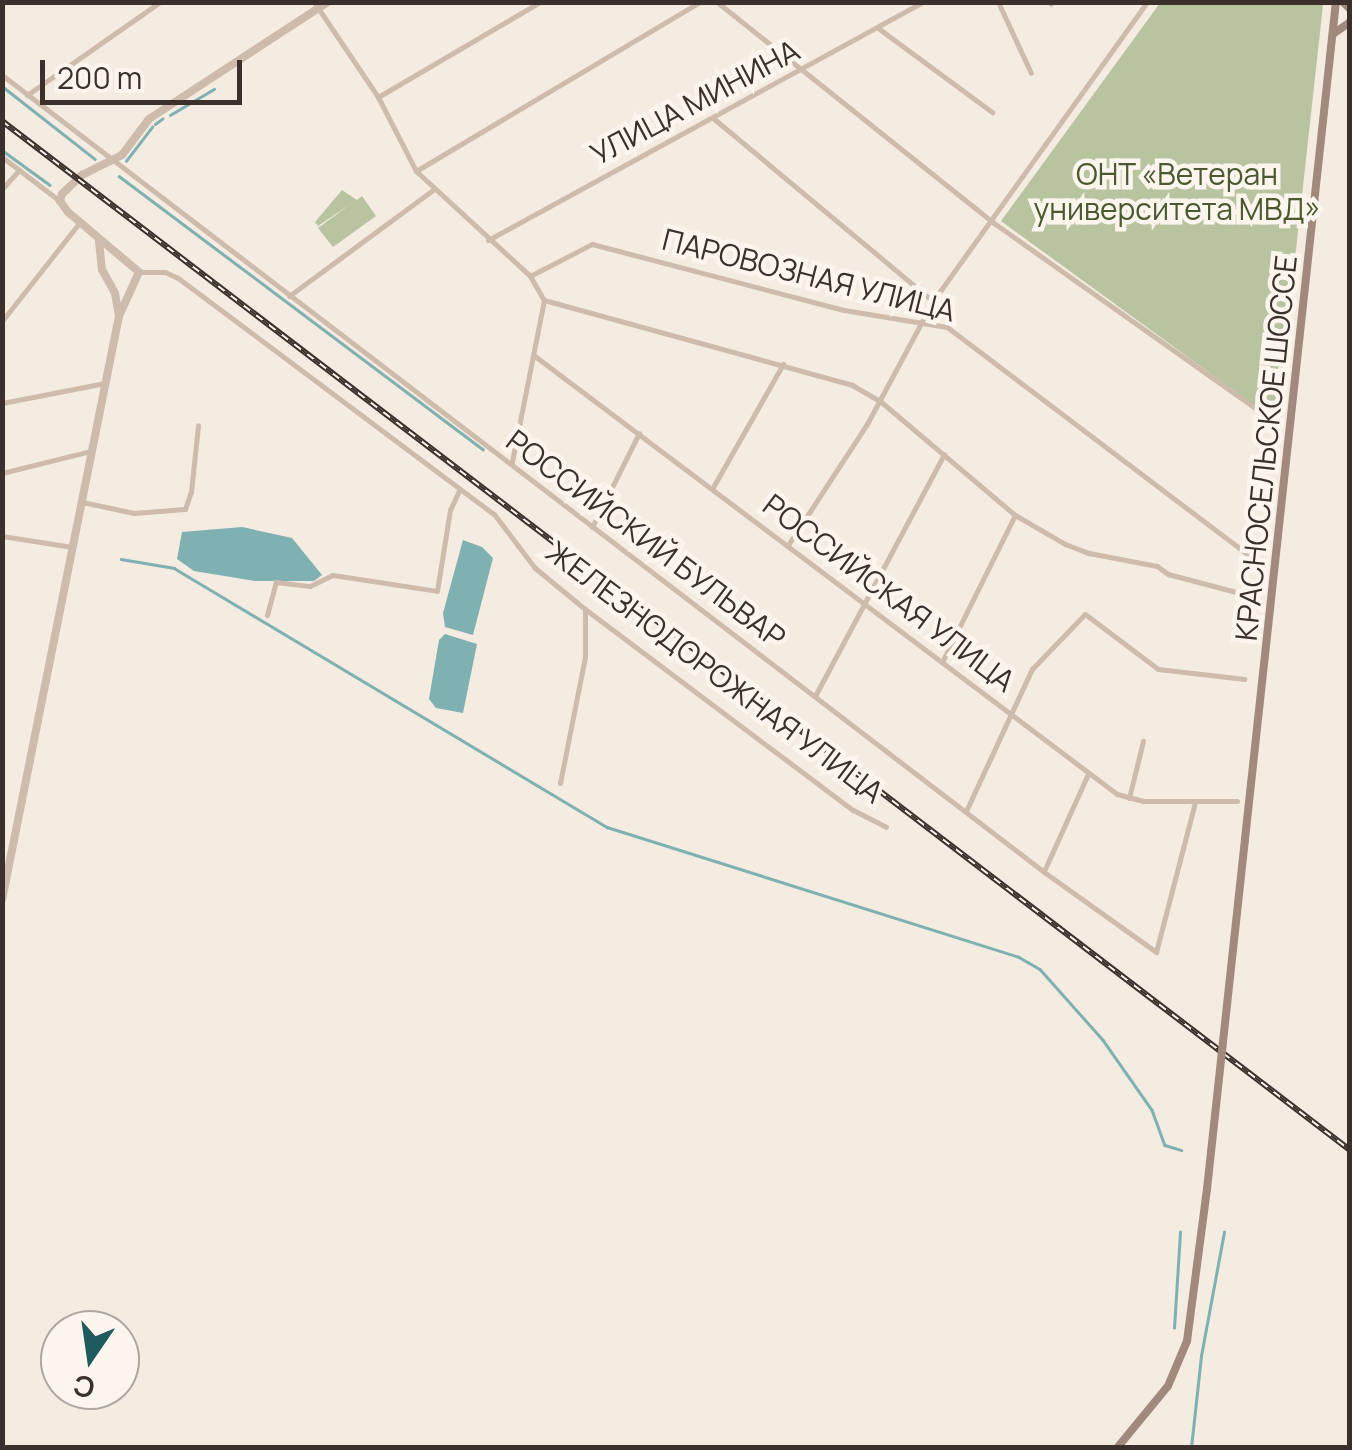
<!DOCTYPE html>
<meta charset="utf-8">
<style>
body{margin:0}
#map{position:relative;width:1352px;height:1450px;overflow:hidden;background:#f4ebe1;font-family:Manrope,sans-serif}
div>[style]{position:absolute}
[style*='--x']{left:calc(var(--x)*1px);top:calc(var(--y)*1px);width:calc(var(--w)*1px);rotate:calc(var(--a)*1deg)}
.green>*{inset:0;background:#b8c4a0}
.water>*{inset:0;background:#7fb0b2}
.stream>*{height:2.5px;margin:-1.25px;padding:0 1.25px;transform-origin:1.25px;border-radius:1.25px;background:#7fb0b2}
.minor>*{height:5px;margin:-2.5px;padding:0 2.5px;transform-origin:2.5px;border-radius:2.5px;background:#cdbbac}
.tertiary>*{height:8px;margin:-4px;padding:0 4px;transform-origin:4px;border-radius:4px;background:#cdbbac}
.secondary>*{height:8px;margin:-4px;padding:0 4px;transform-origin:4px;border-radius:4px;background:#a18a7d}
.rail>*{height:6px;margin-top:-3px;transform-origin:0;background:repeating-linear-gradient(90deg,#fbf5ee 0 8px,#3b302b 0 16px);box-sizing:border-box;border-block:2px solid #3b302b}
.secondary-bridge>*{height:8px;margin:-4px;padding:0 4px;transform-origin:4px;border-radius:4px;background:#a18a7d}
span{translate:-50% -50%;white-space:nowrap;text-align:center;line-height:1.15;-webkit-text-stroke:9px #fbf5ee;paint-order:stroke}
.street-label{font-size:30px;color:#3b302b}
.park-label{font-size:30px;color:#4a5a2e}
.frame{position:absolute;inset:0;border:5px solid #3b302b;pointer-events:none}
.north{position:absolute;left:40px;top:1310px;width:100px;height:100px;box-sizing:border-box;background:#fbf5ee;border:2px solid #aea6a0;border-radius:50%;rotate:193deg;font-size:28px;font-weight:700;line-height:40px;text-align:center;color:#3b302b}
.north::after{content:'';display:block;margin:auto;width:35px;height:45px;background:#1f5a5e;clip-path:polygon(50% 0,100% 100%,50% 72%,0 100%)}
.scale{position:absolute;left:40px;top:60px;width:202px;height:45px;box-sizing:border-box;border:5px solid #3b302b;border-top:0;padding-left:12px;font-size:30px;line-height:35px;white-space:nowrap;color:#3b302b;-webkit-text-stroke:8px #fbf5ee;paint-order:stroke}
</style>
<div id="map">
<div class="green">
<i style="clip-path:polygon(1321px 2px,1323px 5px,1277px 422px,1001px 221px,1160px 3px)"></i>
<i style="clip-path:polygon(342px 190px,357px 200px,362px 196px,376px 216px,333px 247px,318px 228px,352px 203px,318px 226px,315px 222px)"></i>
</div>
<div class="water">
<i style="clip-path:polygon(242px 527px,292px 538px,322px 575px,314px 581px,255px 581px,194px 571px,177px 559px,182px 532px)"></i>
<i style="clip-path:polygon(463px 540px,482px 547px,493px 558px,473px 635px,445px 627px,443px 613px)"></i>
<i style="clip-path:polygon(445px 634px,477px 644px,463px 713px,436px 708px,429px 699px,439px 640px)"></i>
</div>
<div class="stream">
<i style="--x:2;--y:86;--w:118;--a:38.1"></i>
<i style="--x:170;--y:115;--w:51;--a:-30.6"></i>
<i style="--x:155;--y:124;--w:9;--a:-36"></i>
<i style="--x:2;--y:150;--w:59;--a:36.1"></i>
<i style="--x:126;--y:161;--w:43;--a:-52.6"></i>
<i style="--x:119;--y:176;--w:455;--a:36.9"></i>
<i style="--x:121;--y:559;--w:54;--a:9.6"></i>
<i style="--x:174;--y:568;--w:505;--a:30.89"></i>
<i style="--x:607;--y:827;--w:432;--a:17.5"></i>
<i style="--x:1019;--y:957;--w:24;--a:30"></i>
<i style="--x:1040;--y:969;--w:95;--a:48.4"></i>
<i style="--x:1103;--y:1040;--w:85;--a:55"></i>
<i style="--x:1152;--y:1110;--w:37;--a:70"></i>
<i style="--x:1165;--y:1145;--w:17;--a:17"></i>
<i style="--x:1174;--y:1328;--w:96;--a:-86.4"></i>
<i style="--x:1191;--y:1448;--w:93;--a:-83.8"></i>
<i style="--x:1201;--y:1356;--w:126;--a:-79.5"></i>
</div>
<div class="minor">
<i style="--x:314;--y:2;--w:115;--a:56"></i>
<i style="--x:378;--y:97;--w:83;--a:62.8"></i>
<i style="--x:416;--y:171;--w:155;--a:42.6"></i>
<i style="--x:530;--y:276;--w:28;--a:60"></i>
<i style="--x:544;--y:300;--w:165;--a:101.2"></i>
<i style="--x:717;--y:2;--w:351;--a:38.6"></i>
<i style="--x:991;--y:221;--w:348;--a:35.3"></i>
<i style="--x:998;--y:2;--w:78;--a:65.1"></i>
<i style="--x:1050;--y:2;--w:2;--a:63"></i>
<i style="--x:878;--y:28;--w:142;--a:36.4"></i>
<i style="--x:2;--y:75;--w:1312;--a:37.41"></i>
<i style="--x:1044;--y:872;--w:138;--a:35.5"></i>
<i style="--x:1156;--y:952;--w:155;--a:-75.4"></i>
<i style="--x:27;--y:95;--w:162;--a:-35"></i>
<i style="--x:378;--y:97;--w:188;--a:-30.4"></i>
<i style="--x:713;--y:118;--w:286;--a:39.8"></i>
<i style="--x:2;--y:157;--w:73;--a:37.2"></i>
<i style="--x:416;--y:171;--w:330;--a:-30.8"></i>
<i style="--x:2;--y:189;--w:25;--a:-48"></i>
<i style="--x:488;--y:240;--w:496;--a:-28.7"></i>
<i style="--x:139;--y:272;--w:26;--a:0"></i>
<i style="--x:165;--y:272;--w:14;--a:25"></i>
<i style="--x:178;--y:278;--w:394;--a:36.8"></i>
<i style="--x:494;--y:514;--w:68;--a:52.8"></i>
<i style="--x:535;--y:568;--w:65;--a:39.4"></i>
<i style="--x:585;--y:609;--w:335;--a:36.9"></i>
<i style="--x:853;--y:810;--w:37;--a:27"></i>
<i style="--x:530;--y:276;--w:70;--a:-27.3"></i>
<i style="--x:592;--y:244;--w:260;--a:14.7"></i>
<i style="--x:844;--y:310;--w:104;--a:9.4"></i>
<i style="--x:947;--y:327;--w:383;--a:37.1"></i>
<i style="--x:289;--y:296;--w:180;--a:-36.4"></i>
<i style="--x:544;--y:300;--w:320;--a:15.4"></i>
<i style="--x:852;--y:385;--w:32;--a:30"></i>
<i style="--x:880;--y:401;--w:177;--a:40.2"></i>
<i style="--x:1015;--y:515;--w:58;--a:30.1"></i>
<i style="--x:1065;--y:544;--w:26;--a:21"></i>
<i style="--x:1089;--y:553;--w:69;--a:10.8"></i>
<i style="--x:1157;--y:566;--w:14;--a:36"></i>
<i style="--x:1168;--y:574;--w:90;--a:14.8"></i>
<i style="--x:2;--y:321;--w:126;--a:-51.8"></i>
<i style="--x:536;--y:357;--w:727;--a:36.95"></i>
<i style="--x:1117;--y:794;--w:28;--a:15"></i>
<i style="--x:1144;--y:801;--w:93;--a:0"></i>
<i style="--x:2;--y:403;--w:105;--a:-11"></i>
<i style="--x:2;--y:473;--w:92;--a:-13.9"></i>
<i style="--x:712;--y:489;--w:144;--a:-60.4"></i>
<i style="--x:82;--y:502;--w:53;--a:11.9"></i>
<i style="--x:134;--y:513;--w:51;--a:-4.5"></i>
<i style="--x:185;--y:509;--w:18;--a:-71"></i>
<i style="--x:191;--y:492;--w:67;--a:-84"></i>
<i style="--x:592;--y:527;--w:105;--a:-63.4"></i>
<i style="--x:2;--y:536;--w:71;--a:8.9"></i>
<i style="--x:788;--y:545;--w:145;--a:-56.9"></i>
<i style="--x:867;--y:424;--w:140;--a:-61.8"></i>
<i style="--x:933;--y:301;--w:368;--a:-54.4"></i>
<i style="--x:267;--y:615;--w:34;--a:-75"></i>
<i style="--x:276;--y:582;--w:34;--a:7"></i>
<i style="--x:310;--y:586;--w:25;--a:-26"></i>
<i style="--x:333;--y:575;--w:105;--a:8.7"></i>
<i style="--x:437;--y:591;--w:82;--a:-80.9"></i>
<i style="--x:450;--y:510;--w:21;--a:-65"></i>
<i style="--x:942;--y:662;--w:164;--a:-63.6"></i>
<i style="--x:815;--y:696;--w:274;--a:-61.9"></i>
<i style="--x:560;--y:783;--w:128;--a:-78.8"></i>
<i style="--x:585;--y:657;--w:48;--a:-90"></i>
<i style="--x:1129;--y:798;--w:59;--a:-76.2"></i>
<i style="--x:966;--y:811;--w:157;--a:-65.1"></i>
<i style="--x:1032;--y:669;--w:76;--a:-46.1"></i>
<i style="--x:1085;--y:614;--w:91;--a:37"></i>
<i style="--x:1158;--y:669;--w:87;--a:6.6"></i>
<i style="--x:1044;--y:871;--w:107;--a:-65.6"></i>
</div>
<div class="tertiary">
<i style="--x:119;--y:316;--w:48;--a:-65.6"></i>
<i style="--x:139;--y:272;--w:93;--a:-139.8"></i>
<i style="--x:68;--y:212;--w:14;--a:-126"></i>
<i style="--x:60;--y:201;--w:7;--a:-74"></i>
<i style="--x:62;--y:194;--w:28;--a:-44"></i>
<i style="--x:82;--y:175;--w:45;--a:-26.6"></i>
<i style="--x:122;--y:155;--w:45;--a:-53.1"></i>
<i style="--x:149;--y:119;--w:214;--a:-33.2"></i>
<i style="--x:2;--y:900;--w:596;--a:-78.67"></i>
<i style="--x:119;--y:316;--w:23;--a:-100"></i>
<i style="--x:115;--y:293;--w:26;--a:-119"></i>
<i style="--x:102;--y:270;--w:31;--a:-96"></i>
</div>
<div class="secondary">
<i style="--x:1343;--y:2;--w:10;--a:45"></i>
<i style="--x:1333;--y:34;--w:21;--a:-35"></i>
<i style="--x:1245;--y:839;--w:842;--a:-83.8"></i>
<i style="--x:1117;--y:1448;--w:80;--a:-50.6"></i>
<i style="--x:1168;--y:1386;--w:49;--a:-67.1"></i>
<i style="--x:1187;--y:1341;--w:153;--a:-82.5"></i>
</div>
<div class="rail">
<i style="--x:2;--y:121;--w:1696;--a:37.36"></i>
</div>
<div class="secondary-bridge">
<i style="--x:1207;--y:1189;--w:352;--a:-83.8"></i>
</div>
<div class="street-label">
<span style="left:695px;top:102px;rotate:-28deg">УЛИЦА МИНИНА</span>
<span style="left:809px;top:275px;rotate:14deg">ПАРОВОЗНАЯ УЛИЦА</span>
<span style="left:1266px;top:448px;rotate:-84deg">КРАСНОСЕЛЬСКОЕ ШОССЕ</span>
<span style="left:646px;top:539px;rotate:37deg">РОССИЙСКИЙ БУЛЬВАР</span>
<span style="left:889px;top:593px;rotate:37deg">РОССИЙСКАЯ УЛИЦА</span>
<span style="left:715px;top:672px;rotate:37deg">ЖЕЛЕЗНОДОРОЖНАЯ УЛИЦА</span>
</div>
<div class="park-label">
<span style="left:1177px;top:191px">ОНТ «Ветеран<br>университета МВД»</span>
</div>
<div class="frame"></div>
<div class="north">С</div>
<div class="scale">200 m</div>
</div>
